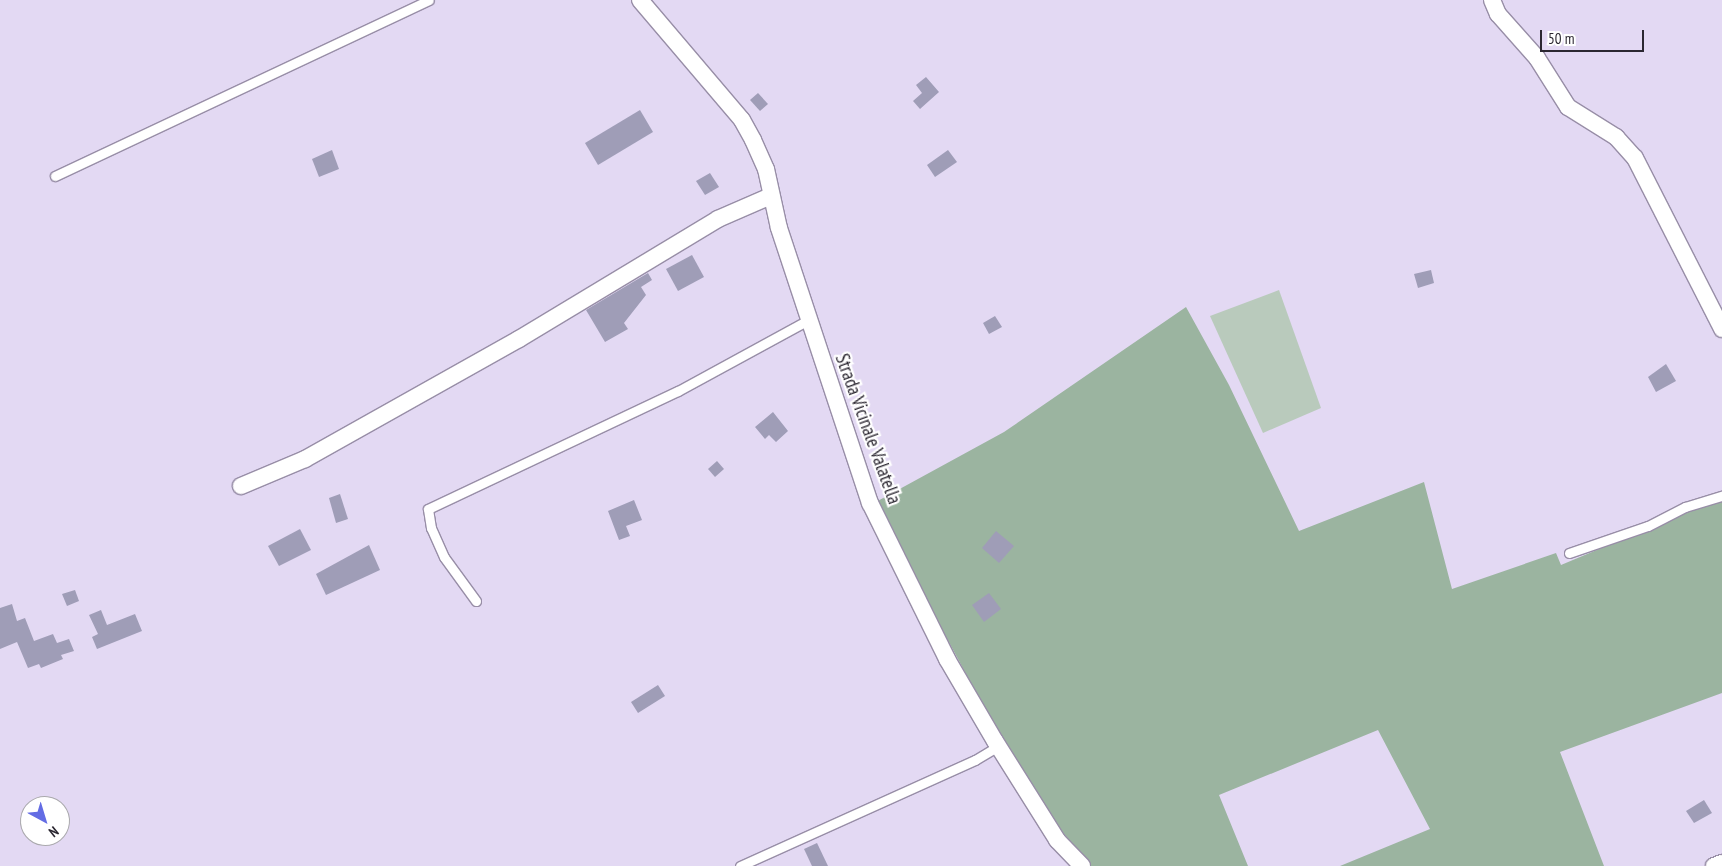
<!DOCTYPE html>
<style>
body{margin:0}
#map{position:relative;width:1722px;height:866px;overflow:hidden;background:#e3d9f3;font-family:"PT Sans Narrow",sans-serif}
div>[style]{position:absolute}
[style*='--x']{left:calc(var(--x)*1px);top:calc(var(--y)*1px);width:calc(var(--w)*1px);rotate:calc(var(--a)*1deg)}
.green>*{inset:0;background:#b9cabc}
.forest>*{inset:0;background:#9bb4a0}
.building>*{inset:0;background:#9f9db7}
.roads{filter:drop-shadow(1px 0 #988ea7) drop-shadow(-1px 0 #988ea7) drop-shadow(0 1px #988ea7) drop-shadow(0 -1px #988ea7)}
.service>*{height:9px;margin:-4.5px;padding:0 4.5px;transform-origin:4.5px;border-radius:4.5px;background:#fff}
.minor>*{height:16px;margin:-8px;padding:0 8px;transform-origin:8px;border-radius:8px;background:#fff}
span{translate:-50% -50%;white-space:nowrap;text-align:center;line-height:1.15;-webkit-text-stroke:4.5px #fff;paint-order:stroke}
.street-label{font-size:19px;color:#2b2731}
.north{position:absolute;left:20px;top:796px;width:50px;height:50px;box-sizing:border-box;background:#fff;border:1px solid #aaa9ad;border-radius:50%;rotate:141deg;font-size:14px;font-weight:700;line-height:20px;text-align:center;color:#2b2731}
.north::after{content:'';display:block;margin:auto;width:18px;height:22px;background:#636ce4;clip-path:polygon(50% 0,100% 100%,50% 72%,0 100%)}
.scale{position:absolute;left:1540px;top:30px;width:104px;height:22px;box-sizing:border-box;border:2px solid #2b2731;border-top:0;padding-left:6px;font-size:15px;line-height:18px;white-space:nowrap;color:#2b2731;-webkit-text-stroke:4px #fff;paint-order:stroke}
</style>
<div id="map">
<div class="green">
<i style="clip-path:polygon(1279px 290px,1321px 408px,1263px 433px,1210px 316px)"></i>
</div>
<div class="forest">
<i style="clip-path:polygon(1186px 307px,1229px 385px,1299px 531px,1424px 482px,1452px 589px,1556px 553px,1561px 565px,1685px 513px,1722px 501px,1722px 693px,1560px 752px,1604px 866px,1340px 866px,1430px 829px,1378px 730px,1219px 795px,1248px 866px,1090px 866px,1056px 824px,1001px 739px,874px 503px,1004px 432px)"></i>
</div>
<div class="building">
<i style="clip-path:polygon(926px 77px,939px 92px,920px 109px,913px 101px,922px 93px,916px 85px)"></i>
<i style="clip-path:polygon(758px 93px,768px 104px,760px 111px,750px 100px)"></i>
<i style="clip-path:polygon(640px 110px,653px 132px,598px 165px,585px 143px)"></i>
<i style="clip-path:polygon(332px 150px,339px 169px,319px 177px,312px 159px)"></i>
<i style="clip-path:polygon(948px 150px,957px 162px,935px 177px,927px 165px)"></i>
<i style="clip-path:polygon(710px 173px,719px 187px,705px 195px,696px 181px)"></i>
<i style="clip-path:polygon(692px 255px,704px 277px,678px 291px,666px 269px)"></i>
<i style="clip-path:polygon(1431px 270px,1434px 283px,1418px 288px,1414px 274px)"></i>
<i style="clip-path:polygon(648px 273px,652px 280px,641px 287px,646px 295px,624px 323px,628px 329px,605px 342px,586px 310px)"></i>
<i style="clip-path:polygon(995px 316px,1002px 327px,989px 334px,983px 323px)"></i>
<i style="clip-path:polygon(1666px 364px,1676px 381px,1656px 392px,1648px 377px)"></i>
<i style="clip-path:polygon(773px 412px,788px 431px,776px 442px,769px 435px,765px 439px,755px 427px)"></i>
<i style="clip-path:polygon(717px 461px,724px 469px,715px 477px,708px 469px)"></i>
<i style="clip-path:polygon(340px 494px,348px 519px,336px 523px,329px 498px)"></i>
<i style="clip-path:polygon(634px 500px,642px 520px,626px 526px,630px 536px,619px 540px,608px 511px)"></i>
<i style="clip-path:polygon(300px 529px,311px 550px,279px 566px,268px 546px)"></i>
<i style="clip-path:polygon(996px 531px,1014px 546px,999px 563px,982px 548px)"></i>
<i style="clip-path:polygon(369px 545px,380px 570px,326px 595px,316px 574px)"></i>
<i style="clip-path:polygon(75px 590px,79px 601px,67px 606px,62px 594px)"></i>
<i style="clip-path:polygon(989px 593px,1001px 609px,984px 622px,972px 605px)"></i>
<i style="clip-path:polygon(12px 604px,17px 621px,25px 618px,34px 641px,53px 634px,57px 643px,69px 639px,74px 651px,61px 655px,63px 659px,41px 668px,39px 664px,28px 668px,17px 642px,0 649px,0 608px)"></i>
<i style="clip-path:polygon(101px 610px,107px 625px,135px 614px,142px 631px,97px 649px,92px 637px,98px 634px,89px 615px)"></i>
<i style="clip-path:polygon(658px 685px,665px 696px,638px 713px,631px 702px)"></i>
<i style="clip-path:polygon(1704px 800px,1712px 813px,1694px 823px,1686px 811px)"></i>
<i style="clip-path:polygon(817px 843px,828px 866px,812px 866px,804px 849px)"></i>
</div>
<div class="roads">
<div class="service">
<i style="--x:55;--y:176;--w:413;--a:-25.2"></i>
<i style="--x:1569;--y:553;--w:83;--a:-18.9"></i>
<i style="--x:1648;--y:526;--w:42;--a:-27.2"></i>
<i style="--x:1685;--y:507;--w:39;--a:-17"></i>
<i style="--x:476;--y:601;--w:54;--a:-126"></i>
<i style="--x:444;--y:557;--w:32;--a:-114"></i>
<i style="--x:431;--y:528;--w:19;--a:-99"></i>
<i style="--x:428;--y:509;--w:276;--a:-25.3"></i>
<i style="--x:678;--y:391;--w:148;--a:-28.6"></i>
<i style="--x:740;--y:866;--w:258;--a:-24.3"></i>
<i style="--x:975;--y:760;--w:27;--a:-31"></i>
</div>
<div class="minor">
<i style="--x:640;--y:0;--w:157;--a:49.6"></i>
<i style="--x:742;--y:120;--w:23;--a:61"></i>
<i style="--x:753;--y:140;--w:32;--a:66"></i>
<i style="--x:766;--y:169;--w:60;--a:77.6"></i>
<i style="--x:779;--y:228;--w:290;--a:71.7"></i>
<i style="--x:870;--y:503;--w:174;--a:63.7"></i>
<i style="--x:947;--y:659;--w:95;--a:59.7"></i>
<i style="--x:995;--y:741;--w:117;--a:57.9"></i>
<i style="--x:1057;--y:840;--w:36;--a:46"></i>
<i style="--x:1492;--y:0;--w:15;--a:67"></i>
<i style="--x:1498;--y:14;--w:59;--a:48.4"></i>
<i style="--x:1537;--y:58;--w:58;--a:57.7"></i>
<i style="--x:1568;--y:107;--w:57;--a:32"></i>
<i style="--x:1616;--y:137;--w:28;--a:48"></i>
<i style="--x:1635;--y:158;--w:192;--a:63"></i>
<i style="--x:241;--y:486;--w:69;--a:-22.9"></i>
<i style="--x:305;--y:459;--w:245;--a:-29.3"></i>
<i style="--x:519;--y:339;--w:232;--a:-31.1"></i>
<i style="--x:718;--y:219;--w:58;--a:-23.5"></i>
<i style="--x:1714;--y:866;--w:9;--a:-21"></i>
</div>
</div>
<div class="street-label">
<span style="left:868px;top:429px;rotate:70deg">Strada Vicinale Valatella</span>
</div>
<div class="north">N</div>
<div class="scale">50 m</div>
</div>
